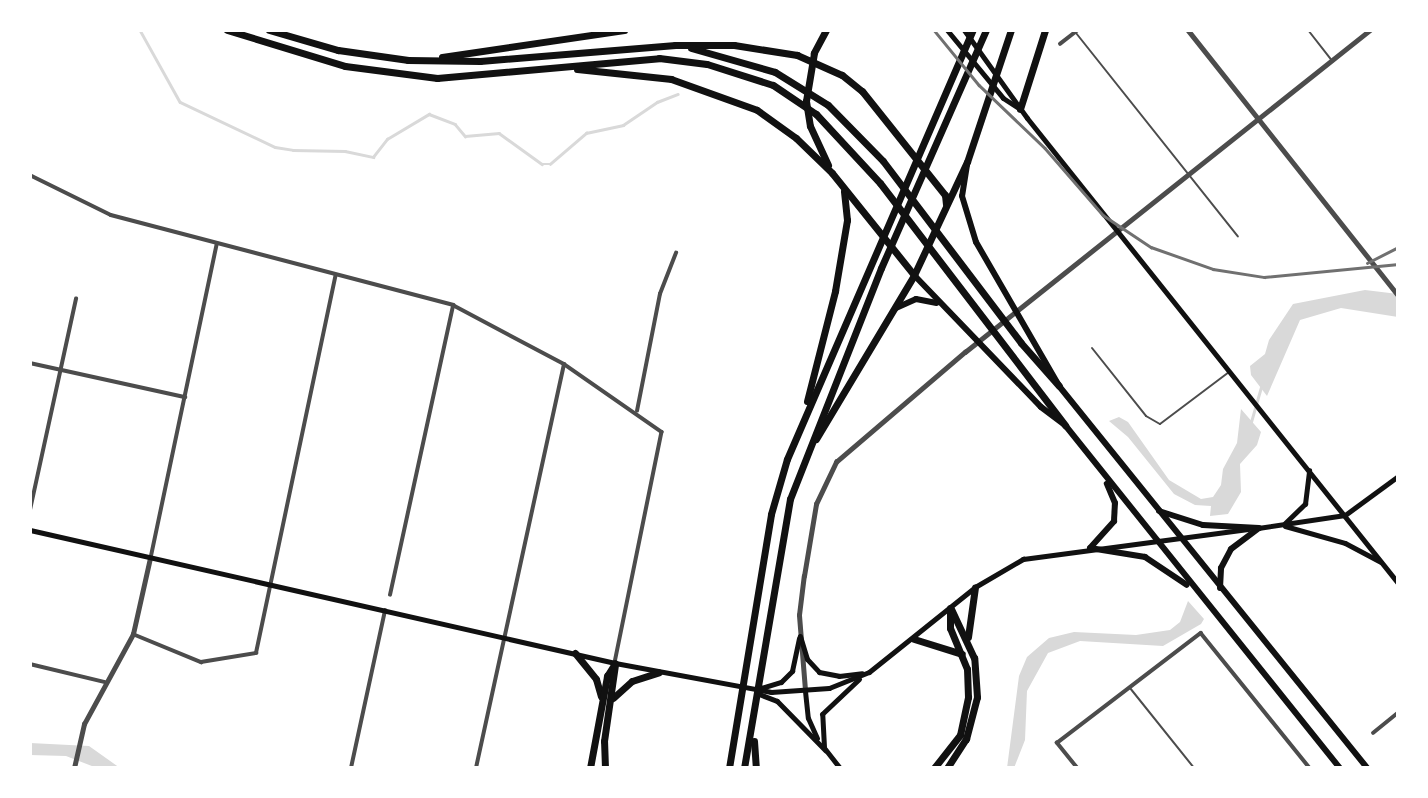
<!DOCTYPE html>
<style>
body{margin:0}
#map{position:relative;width:1428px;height:798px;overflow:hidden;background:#fff;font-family:Mulish,sans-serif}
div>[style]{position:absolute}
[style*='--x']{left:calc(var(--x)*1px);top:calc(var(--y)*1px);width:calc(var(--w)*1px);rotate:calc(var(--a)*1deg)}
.water>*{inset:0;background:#d9d9d9}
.stream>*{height:2.5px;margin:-1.25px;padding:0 1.25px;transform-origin:1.25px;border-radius:1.25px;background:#d9d9d9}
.service>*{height:2px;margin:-1px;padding:0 1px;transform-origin:1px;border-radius:1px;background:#4c4c4c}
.minor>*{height:3.5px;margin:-1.75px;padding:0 1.75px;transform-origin:1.75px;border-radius:1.75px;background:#4c4c4c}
.tertiary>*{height:4.5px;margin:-2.25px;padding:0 2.25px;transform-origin:2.25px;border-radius:2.25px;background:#4c4c4c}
.secondary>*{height:5px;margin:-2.5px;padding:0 2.5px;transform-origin:2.5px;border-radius:2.5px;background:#111}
.trunk>*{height:6px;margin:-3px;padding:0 3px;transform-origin:3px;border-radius:3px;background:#111}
.motorway>*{height:7px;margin:-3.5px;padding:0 3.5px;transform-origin:3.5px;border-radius:3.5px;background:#111}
.rail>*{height:2.5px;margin:-1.25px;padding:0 1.25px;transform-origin:1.25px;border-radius:1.25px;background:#707070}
span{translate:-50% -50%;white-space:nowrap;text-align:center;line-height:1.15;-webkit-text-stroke:5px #fff;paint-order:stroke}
.frame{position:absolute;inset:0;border:32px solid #fff;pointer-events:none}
</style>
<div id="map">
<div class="water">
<i style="clip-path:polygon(1365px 290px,1398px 294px,1398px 317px,1341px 308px,1300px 320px,1267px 396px,1251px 375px,1250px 366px,1265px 354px,1269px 340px,1293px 304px)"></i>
<i style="clip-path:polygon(1241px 409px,1261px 432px,1257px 445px,1240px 464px,1241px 492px,1228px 514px,1210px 516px,1211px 506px,1195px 505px,1174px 494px,1128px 437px,1109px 421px,1119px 417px,1128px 422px,1169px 480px,1201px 499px,1213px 497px,1221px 485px,1223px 469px,1237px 443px)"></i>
<i style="clip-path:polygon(1188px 601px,1204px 619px,1201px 624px,1163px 646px,1080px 641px,1048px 653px,1027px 691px,1025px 740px,1014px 768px,1007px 768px,1019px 676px,1027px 657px,1049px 638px,1074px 632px,1136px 635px,1170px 630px,1180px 622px)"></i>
<i style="clip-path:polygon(30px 743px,89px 746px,120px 768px,97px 768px,66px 756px,30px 755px)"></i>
</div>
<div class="stream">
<i style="--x:140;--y:30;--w:82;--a:60.9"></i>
<i style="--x:180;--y:102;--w:105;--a:25.3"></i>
<i style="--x:275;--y:147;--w:18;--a:9"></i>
<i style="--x:293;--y:150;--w:52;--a:1.1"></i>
<i style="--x:345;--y:151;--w:29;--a:12"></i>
<i style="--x:373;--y:157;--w:23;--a:-52"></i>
<i style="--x:387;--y:139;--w:49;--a:-30.8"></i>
<i style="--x:429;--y:114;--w:28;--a:21"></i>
<i style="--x:455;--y:124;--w:16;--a:50"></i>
<i style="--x:465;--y:136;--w:34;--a:-5"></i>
<i style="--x:499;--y:133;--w:53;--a:35.8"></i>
<i style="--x:542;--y:164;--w:8;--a:0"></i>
<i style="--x:550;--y:164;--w:48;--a:-40.7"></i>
<i style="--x:586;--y:133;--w:38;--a:-12"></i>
<i style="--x:623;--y:125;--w:41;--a:-34.1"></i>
<i style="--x:657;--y:102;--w:22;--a:-21"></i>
<i style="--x:1251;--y:422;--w:35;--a:-74"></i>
</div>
<div class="service">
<i style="--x:1308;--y:30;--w:37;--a:52"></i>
<i style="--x:1076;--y:33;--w:260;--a:51.5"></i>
<i style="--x:1092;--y:348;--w:87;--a:51.5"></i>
<i style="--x:1146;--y:416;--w:16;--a:30"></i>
<i style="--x:1160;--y:424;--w:86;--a:-37"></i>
<i style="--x:1130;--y:688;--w:102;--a:51.3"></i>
</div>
<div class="minor">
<i style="--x:1060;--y:44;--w:23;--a:-38"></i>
<i style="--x:30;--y:175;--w:90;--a:26.3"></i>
<i style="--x:111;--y:215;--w:354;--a:14.7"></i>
<i style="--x:453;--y:305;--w:126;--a:28"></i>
<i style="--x:564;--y:364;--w:119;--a:34.8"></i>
<i style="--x:662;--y:432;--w:236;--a:101.5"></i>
<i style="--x:30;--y:363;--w:159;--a:12.4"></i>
<i style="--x:637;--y:411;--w:119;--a:-78.9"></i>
<i style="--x:660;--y:294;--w:44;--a:-68.7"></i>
<i style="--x:30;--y:510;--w:216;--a:-77.7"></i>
<i style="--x:151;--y:556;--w:319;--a:-78.1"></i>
<i style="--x:390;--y:595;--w:296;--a:-77.7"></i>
<i style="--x:133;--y:634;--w:74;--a:22.4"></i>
<i style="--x:201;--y:662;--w:56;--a:-9.3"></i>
<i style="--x:256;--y:653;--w:386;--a:-78.1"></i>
<i style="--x:30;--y:664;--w:77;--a:13.5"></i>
<i style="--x:1373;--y:733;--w:32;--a:-39"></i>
<i style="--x:351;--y:768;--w:161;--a:-77.8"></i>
<i style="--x:476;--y:768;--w:413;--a:-77.7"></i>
<i style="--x:1077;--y:768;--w:32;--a:-129"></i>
<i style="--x:1057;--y:743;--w:181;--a:-37.4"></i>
<i style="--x:1201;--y:633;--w:174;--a:51.1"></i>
</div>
<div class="tertiary">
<i style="--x:1188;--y:30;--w:338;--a:51.6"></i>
<i style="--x:805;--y:690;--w:75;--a:-94.6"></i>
<i style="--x:799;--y:615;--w:39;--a:-83"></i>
<i style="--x:804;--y:576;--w:73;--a:-80.5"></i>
<i style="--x:816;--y:504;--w:47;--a:-64.5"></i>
<i style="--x:836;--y:462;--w:170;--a:-40.5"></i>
<i style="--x:965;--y:352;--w:517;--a:-38.49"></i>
<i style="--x:74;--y:768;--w:45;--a:-77.2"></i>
<i style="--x:84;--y:724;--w:102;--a:-61.4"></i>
<i style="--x:133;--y:634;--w:78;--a:-77.4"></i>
</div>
<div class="secondary">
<i style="--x:947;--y:30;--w:88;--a:50.5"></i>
<i style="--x:1003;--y:98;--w:17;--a:33"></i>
<i style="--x:964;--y:30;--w:108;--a:54.4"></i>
<i style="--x:1027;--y:118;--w:595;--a:51.42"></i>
<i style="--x:1285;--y:523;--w:28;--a:-44"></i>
<i style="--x:1305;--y:504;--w:34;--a:-83"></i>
<i style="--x:1285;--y:526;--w:62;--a:15.8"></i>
<i style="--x:1345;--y:543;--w:40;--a:28"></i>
<i style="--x:1258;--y:528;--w:88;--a:-8.5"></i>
<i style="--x:1345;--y:515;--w:66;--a:-36.3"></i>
<i style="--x:30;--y:530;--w:600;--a:12.81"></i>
<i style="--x:615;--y:663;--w:159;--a:10.5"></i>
<i style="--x:771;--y:692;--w:58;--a:-3.9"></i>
<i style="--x:829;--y:688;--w:43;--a:-21.8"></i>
<i style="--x:869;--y:672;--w:136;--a:-38.7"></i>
<i style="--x:975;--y:587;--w:56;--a:-30.3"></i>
<i style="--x:1023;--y:559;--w:227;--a:-7.6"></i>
<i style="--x:800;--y:636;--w:24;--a:73"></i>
<i style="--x:807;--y:659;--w:18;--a:47"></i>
<i style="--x:819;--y:672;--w:20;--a:11"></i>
<i style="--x:839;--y:676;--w:23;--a:-7"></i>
<i style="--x:761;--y:688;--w:21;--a:-17"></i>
<i style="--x:781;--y:682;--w:16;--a:-45"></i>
<i style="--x:792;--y:671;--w:34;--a:-78"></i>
<i style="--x:805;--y:691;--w:27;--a:84"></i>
<i style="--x:808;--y:718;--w:22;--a:66"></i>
<i style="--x:759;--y:694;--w:19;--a:21"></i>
<i style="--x:777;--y:701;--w:69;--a:45.6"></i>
<i style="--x:824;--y:747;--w:33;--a:-93"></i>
<i style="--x:822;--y:714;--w:51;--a:-43.4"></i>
<i style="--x:825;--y:749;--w:24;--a:52"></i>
</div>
<div class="trunk">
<i style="--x:967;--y:165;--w:31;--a:99"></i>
<i style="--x:962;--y:196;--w:48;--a:73.1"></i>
<i style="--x:976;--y:242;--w:166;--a:60"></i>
<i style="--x:1059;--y:386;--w:491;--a:51.1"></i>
<i style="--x:914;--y:275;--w:183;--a:46.1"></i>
<i style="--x:1041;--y:407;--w:30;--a:37"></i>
<i style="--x:1065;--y:425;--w:440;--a:51.3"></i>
<i style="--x:896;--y:308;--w:22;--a:-24"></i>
<i style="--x:916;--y:299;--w:21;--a:11"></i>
<i style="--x:1159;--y:511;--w:46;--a:17.7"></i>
<i style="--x:1203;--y:525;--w:56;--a:3.1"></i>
<i style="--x:1090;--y:548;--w:56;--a:9.3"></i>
<i style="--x:1145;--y:557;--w:50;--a:33.7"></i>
<i style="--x:1090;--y:548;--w:36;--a:-48"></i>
<i style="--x:1114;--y:521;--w:18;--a:-87"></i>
<i style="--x:1115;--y:503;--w:21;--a:-113"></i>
<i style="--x:1220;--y:588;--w:20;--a:-87"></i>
<i style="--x:1221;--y:568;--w:21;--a:-62"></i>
<i style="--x:1231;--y:549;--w:34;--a:-37"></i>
</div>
<div class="motorway">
<i style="--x:227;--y:30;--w:123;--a:17"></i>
<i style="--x:345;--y:66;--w:93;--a:7.4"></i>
<i style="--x:437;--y:78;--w:223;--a:-5.1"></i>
<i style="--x:659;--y:58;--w:48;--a:7.1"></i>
<i style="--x:707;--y:64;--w:69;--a:17.7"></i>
<i style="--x:773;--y:85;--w:52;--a:34"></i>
<i style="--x:816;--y:114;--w:94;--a:47.2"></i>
<i style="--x:880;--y:183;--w:305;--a:52.6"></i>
<i style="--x:269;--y:30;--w:72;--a:16.2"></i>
<i style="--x:338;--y:50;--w:71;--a:8.1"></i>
<i style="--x:408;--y:60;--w:72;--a:0.8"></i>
<i style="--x:480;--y:61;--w:196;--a:-4.7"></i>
<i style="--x:675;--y:45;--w:59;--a:0"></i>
<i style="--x:734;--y:45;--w:64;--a:9"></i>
<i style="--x:797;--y:55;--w:49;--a:24"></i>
<i style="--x:842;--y:75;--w:26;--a:39"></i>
<i style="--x:862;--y:91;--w:133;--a:51.4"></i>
<i style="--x:945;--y:195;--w:9;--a:84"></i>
<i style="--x:826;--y:30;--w:26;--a:118"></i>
<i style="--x:814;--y:53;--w:49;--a:99.5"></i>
<i style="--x:806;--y:101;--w:25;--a:81"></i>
<i style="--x:810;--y:126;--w:43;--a:65.2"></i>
<i style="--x:691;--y:48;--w:87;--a:15.9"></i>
<i style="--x:775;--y:72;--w:62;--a:31.9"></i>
<i style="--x:828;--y:105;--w:78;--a:45.5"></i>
<i style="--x:883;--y:161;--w:228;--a:52.8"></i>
<i style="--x:1021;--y:343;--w:57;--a:48.5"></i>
<i style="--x:442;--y:57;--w:184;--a:-8.4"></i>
<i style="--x:577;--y:69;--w:95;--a:6.1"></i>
<i style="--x:671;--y:79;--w:91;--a:19.8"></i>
<i style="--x:757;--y:110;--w:48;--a:35.7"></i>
<i style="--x:796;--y:138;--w:50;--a:44.2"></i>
<i style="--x:832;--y:173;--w:131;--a:51.2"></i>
<i style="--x:1020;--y:109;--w:83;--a:-72.4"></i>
<i style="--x:807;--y:401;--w:114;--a:-75.7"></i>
<i style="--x:835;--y:291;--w:72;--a:-80.4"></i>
<i style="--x:847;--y:220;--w:29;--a:-96"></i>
<i style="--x:816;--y:439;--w:191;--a:-59.1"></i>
<i style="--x:914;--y:275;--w:125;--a:-64.9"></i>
<i style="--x:967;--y:162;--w:139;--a:-71.6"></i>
<i style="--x:968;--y:637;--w:50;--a:-82"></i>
<i style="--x:914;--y:639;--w:50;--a:17.4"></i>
<i style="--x:575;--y:653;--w:33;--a:51"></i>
<i style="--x:596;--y:679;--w:18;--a:74"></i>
<i style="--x:613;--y:698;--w:25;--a:-42"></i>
<i style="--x:632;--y:681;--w:28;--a:-18"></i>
<i style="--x:754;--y:741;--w:27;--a:86"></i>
<i style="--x:590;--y:768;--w:94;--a:-79.5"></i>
<i style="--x:607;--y:676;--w:15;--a:-58"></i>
<i style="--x:605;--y:768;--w:27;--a:-92"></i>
<i style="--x:604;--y:741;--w:77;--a:-81.8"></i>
<i style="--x:729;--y:768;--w:257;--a:-80.6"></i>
<i style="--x:771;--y:514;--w:57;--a:-73.8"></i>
<i style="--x:787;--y:459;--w:468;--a:-66.6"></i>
<i style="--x:744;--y:768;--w:273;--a:-80.3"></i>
<i style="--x:790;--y:499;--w:248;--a:-68.5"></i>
<i style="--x:881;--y:268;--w:260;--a:-66.2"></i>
<i style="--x:934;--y:768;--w:42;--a:-51.8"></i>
<i style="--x:960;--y:735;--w:39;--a:-78"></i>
<i style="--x:968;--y:697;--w:28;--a:-92"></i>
<i style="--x:967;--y:669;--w:44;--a:-112.5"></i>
<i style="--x:950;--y:628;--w:20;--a:-90"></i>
<i style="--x:947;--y:768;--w:35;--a:-57"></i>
<i style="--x:966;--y:739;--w:43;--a:-75.3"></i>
<i style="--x:977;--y:697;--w:39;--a:-94"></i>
<i style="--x:974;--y:658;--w:54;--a:-115.1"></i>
</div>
<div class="rail">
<i style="--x:934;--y:30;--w:71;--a:50.7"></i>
<i style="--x:979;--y:85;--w:91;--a:43.7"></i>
<i style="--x:1045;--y:148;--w:89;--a:49.1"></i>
<i style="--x:1103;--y:215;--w:58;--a:33.7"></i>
<i style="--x:1151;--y:247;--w:66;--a:19.5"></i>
<i style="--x:1213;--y:269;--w:52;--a:8.9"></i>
<i style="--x:1264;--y:277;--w:135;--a:-5.5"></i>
<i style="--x:1367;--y:263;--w:35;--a:-27"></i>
</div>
<div class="frame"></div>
</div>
